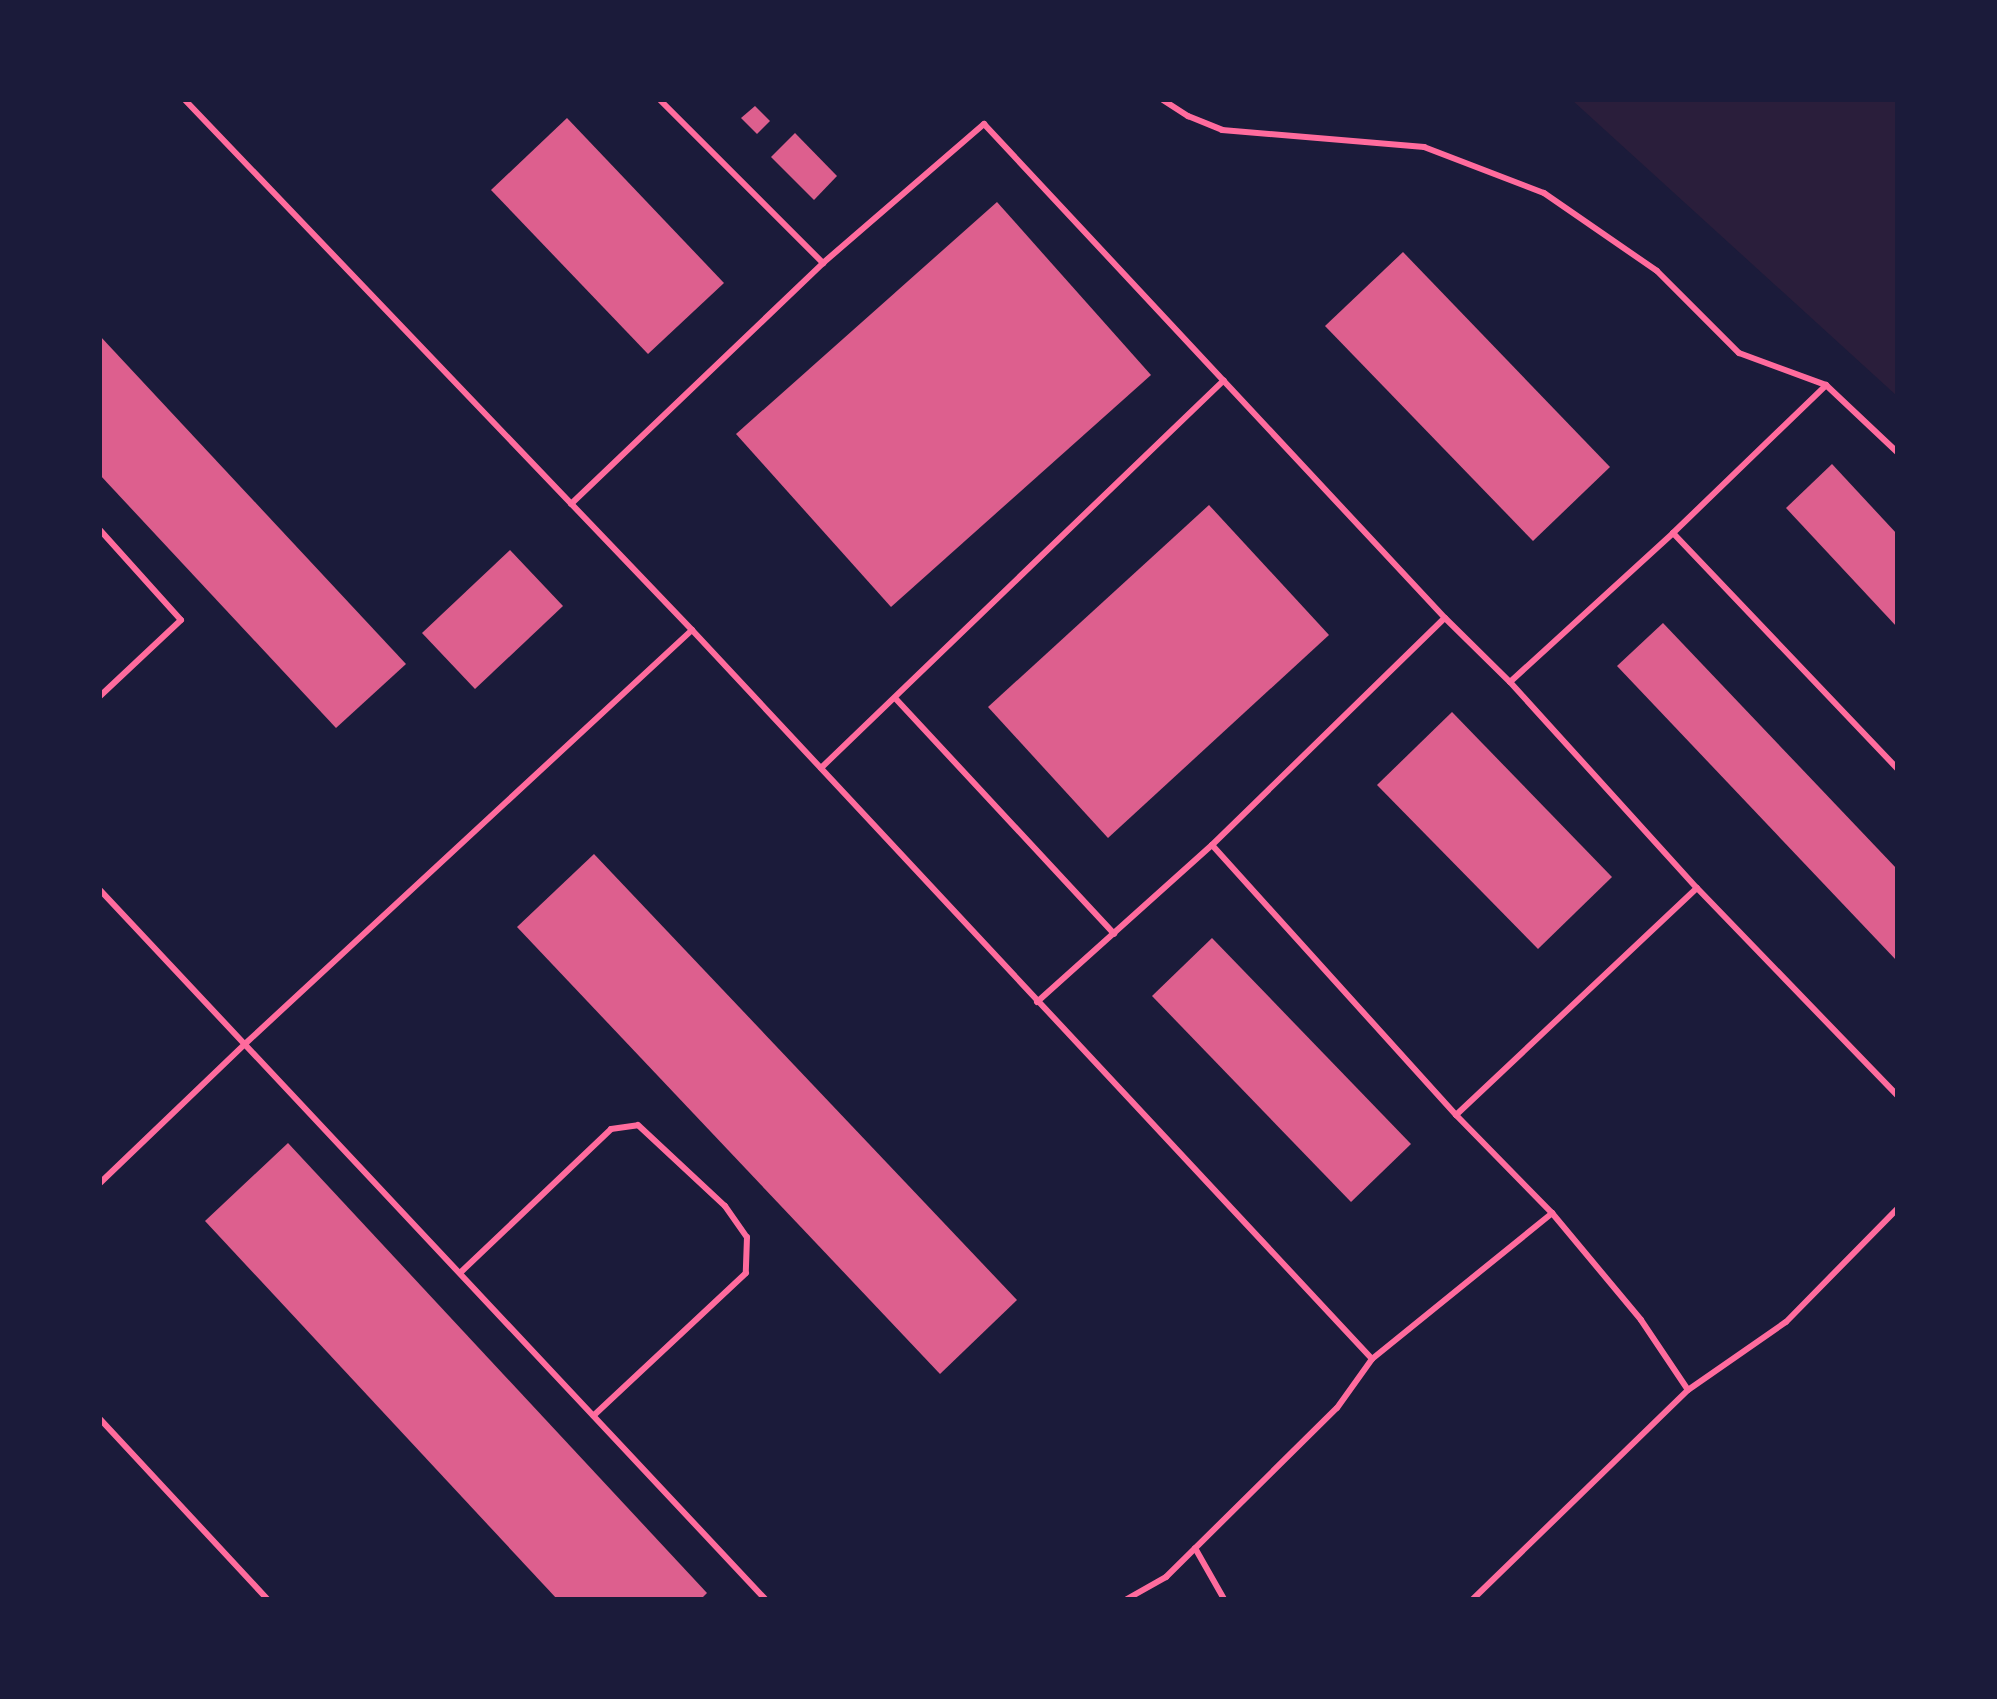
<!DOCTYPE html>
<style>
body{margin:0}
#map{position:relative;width:1997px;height:1699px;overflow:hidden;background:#1b1b3a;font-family:"Playfair Display",serif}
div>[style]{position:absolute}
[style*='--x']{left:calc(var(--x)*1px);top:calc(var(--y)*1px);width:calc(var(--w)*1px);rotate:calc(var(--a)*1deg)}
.green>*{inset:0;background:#2a1e3b}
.building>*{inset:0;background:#dd5f8e}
.service>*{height:6px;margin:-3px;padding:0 3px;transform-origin:3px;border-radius:3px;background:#ff6b9d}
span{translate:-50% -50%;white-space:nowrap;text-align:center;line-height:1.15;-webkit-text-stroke:8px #1b1b3a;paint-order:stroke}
.frame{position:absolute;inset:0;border:102px solid #1b1b3a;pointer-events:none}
</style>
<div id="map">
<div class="green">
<i style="clip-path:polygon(1572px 100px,1897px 100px,1897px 396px)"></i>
</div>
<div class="building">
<i style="clip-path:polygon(755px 106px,770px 121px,757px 134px,741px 118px)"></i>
<i style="clip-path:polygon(567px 118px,724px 283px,648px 354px,491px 190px)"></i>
<i style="clip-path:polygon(795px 133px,837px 176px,814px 200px,771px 157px)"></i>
<i style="clip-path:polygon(997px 202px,1151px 375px,891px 607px,736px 434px)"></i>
<i style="clip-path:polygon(1403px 252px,1610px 467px,1533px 541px,1325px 326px)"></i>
<i style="clip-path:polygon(100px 336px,406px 664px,336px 728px,100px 475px)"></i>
<i style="clip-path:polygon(1832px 464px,1897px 534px,1897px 627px,1786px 508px)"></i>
<i style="clip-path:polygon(1209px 505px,1329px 635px,1108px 838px,988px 707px)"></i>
<i style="clip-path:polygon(510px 550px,563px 606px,475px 689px,422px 633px)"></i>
<i style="clip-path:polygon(1663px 623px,1897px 869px,1897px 961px,1617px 666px)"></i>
<i style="clip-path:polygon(1452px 712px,1612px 877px,1538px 949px,1377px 785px)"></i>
<i style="clip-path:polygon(594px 854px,1017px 1300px,940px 1374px,517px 927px)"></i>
<i style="clip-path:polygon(1212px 938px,1411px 1144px,1351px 1202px,1152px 996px)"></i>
<i style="clip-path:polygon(288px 1143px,707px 1593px,701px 1599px,557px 1599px,205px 1221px)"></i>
</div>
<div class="service">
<i style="--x:185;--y:100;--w:733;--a:46.27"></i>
<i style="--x:692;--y:630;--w:997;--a:46.99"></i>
<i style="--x:1372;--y:1359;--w:232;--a:-39"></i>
<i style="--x:660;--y:100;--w:231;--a:45"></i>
<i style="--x:1163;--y:100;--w:30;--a:33"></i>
<i style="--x:1188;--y:116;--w:37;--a:22"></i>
<i style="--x:1222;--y:130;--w:203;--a:4.8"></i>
<i style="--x:1424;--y:147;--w:129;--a:21"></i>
<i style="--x:1544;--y:193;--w:137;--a:34.6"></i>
<i style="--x:1657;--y:271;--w:116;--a:45"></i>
<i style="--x:1739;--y:353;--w:93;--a:20.2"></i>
<i style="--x:1826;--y:385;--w:98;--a:43.3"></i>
<i style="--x:571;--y:504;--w:349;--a:-43.7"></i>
<i style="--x:823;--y:263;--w:213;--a:-40.8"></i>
<i style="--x:984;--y:124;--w:676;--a:46.98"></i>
<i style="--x:1445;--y:618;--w:91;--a:44.6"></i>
<i style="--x:1510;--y:682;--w:278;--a:47.8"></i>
<i style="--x:1697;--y:888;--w:288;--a:46"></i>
<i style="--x:100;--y:530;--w:121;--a:48"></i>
<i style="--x:181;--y:620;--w:111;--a:136.8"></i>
<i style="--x:1673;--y:533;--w:325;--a:46.4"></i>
<i style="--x:1510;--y:682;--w:221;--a:-42.4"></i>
<i style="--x:1673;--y:533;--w:213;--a:-44"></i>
<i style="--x:895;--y:698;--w:322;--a:47.1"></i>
<i style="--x:821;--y:768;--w:559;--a:-43.91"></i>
<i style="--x:1212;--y:845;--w:364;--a:47.9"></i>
<i style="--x:1456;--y:1115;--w:137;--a:45.6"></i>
<i style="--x:1552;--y:1213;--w:139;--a:50.2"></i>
<i style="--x:1641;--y:1320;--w:84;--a:56.1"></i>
<i style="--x:100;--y:890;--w:972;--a:46.83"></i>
<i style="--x:1037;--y:1002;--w:235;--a:-41.9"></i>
<i style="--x:1212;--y:845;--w:325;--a:-44.3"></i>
<i style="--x:1456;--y:1115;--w:331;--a:-43.3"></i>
<i style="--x:100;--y:1183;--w:202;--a:-43.8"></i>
<i style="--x:246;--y:1043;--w:608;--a:-42.8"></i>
<i style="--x:461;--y:1272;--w:207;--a:-43.6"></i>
<i style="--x:611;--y:1129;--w:27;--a:-8"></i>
<i style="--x:638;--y:1125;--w:119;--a:43"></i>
<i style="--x:725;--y:1206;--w:38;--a:55"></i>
<i style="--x:747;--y:1237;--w:36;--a:92"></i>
<i style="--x:746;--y:1273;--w:209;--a:136.9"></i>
<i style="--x:100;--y:1419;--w:246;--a:47.1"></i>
<i style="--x:1195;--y:1548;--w:59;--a:60.4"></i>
<i style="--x:1127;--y:1599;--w:45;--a:-29.4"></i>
<i style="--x:1166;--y:1577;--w:240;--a:-44.7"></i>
<i style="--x:1337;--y:1408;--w:60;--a:-54.5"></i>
<i style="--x:1473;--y:1599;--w:300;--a:-44.2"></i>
<i style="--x:1688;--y:1390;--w:119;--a:-34.8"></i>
<i style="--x:1786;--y:1322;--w:158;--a:-45.5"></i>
</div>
<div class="frame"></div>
</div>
